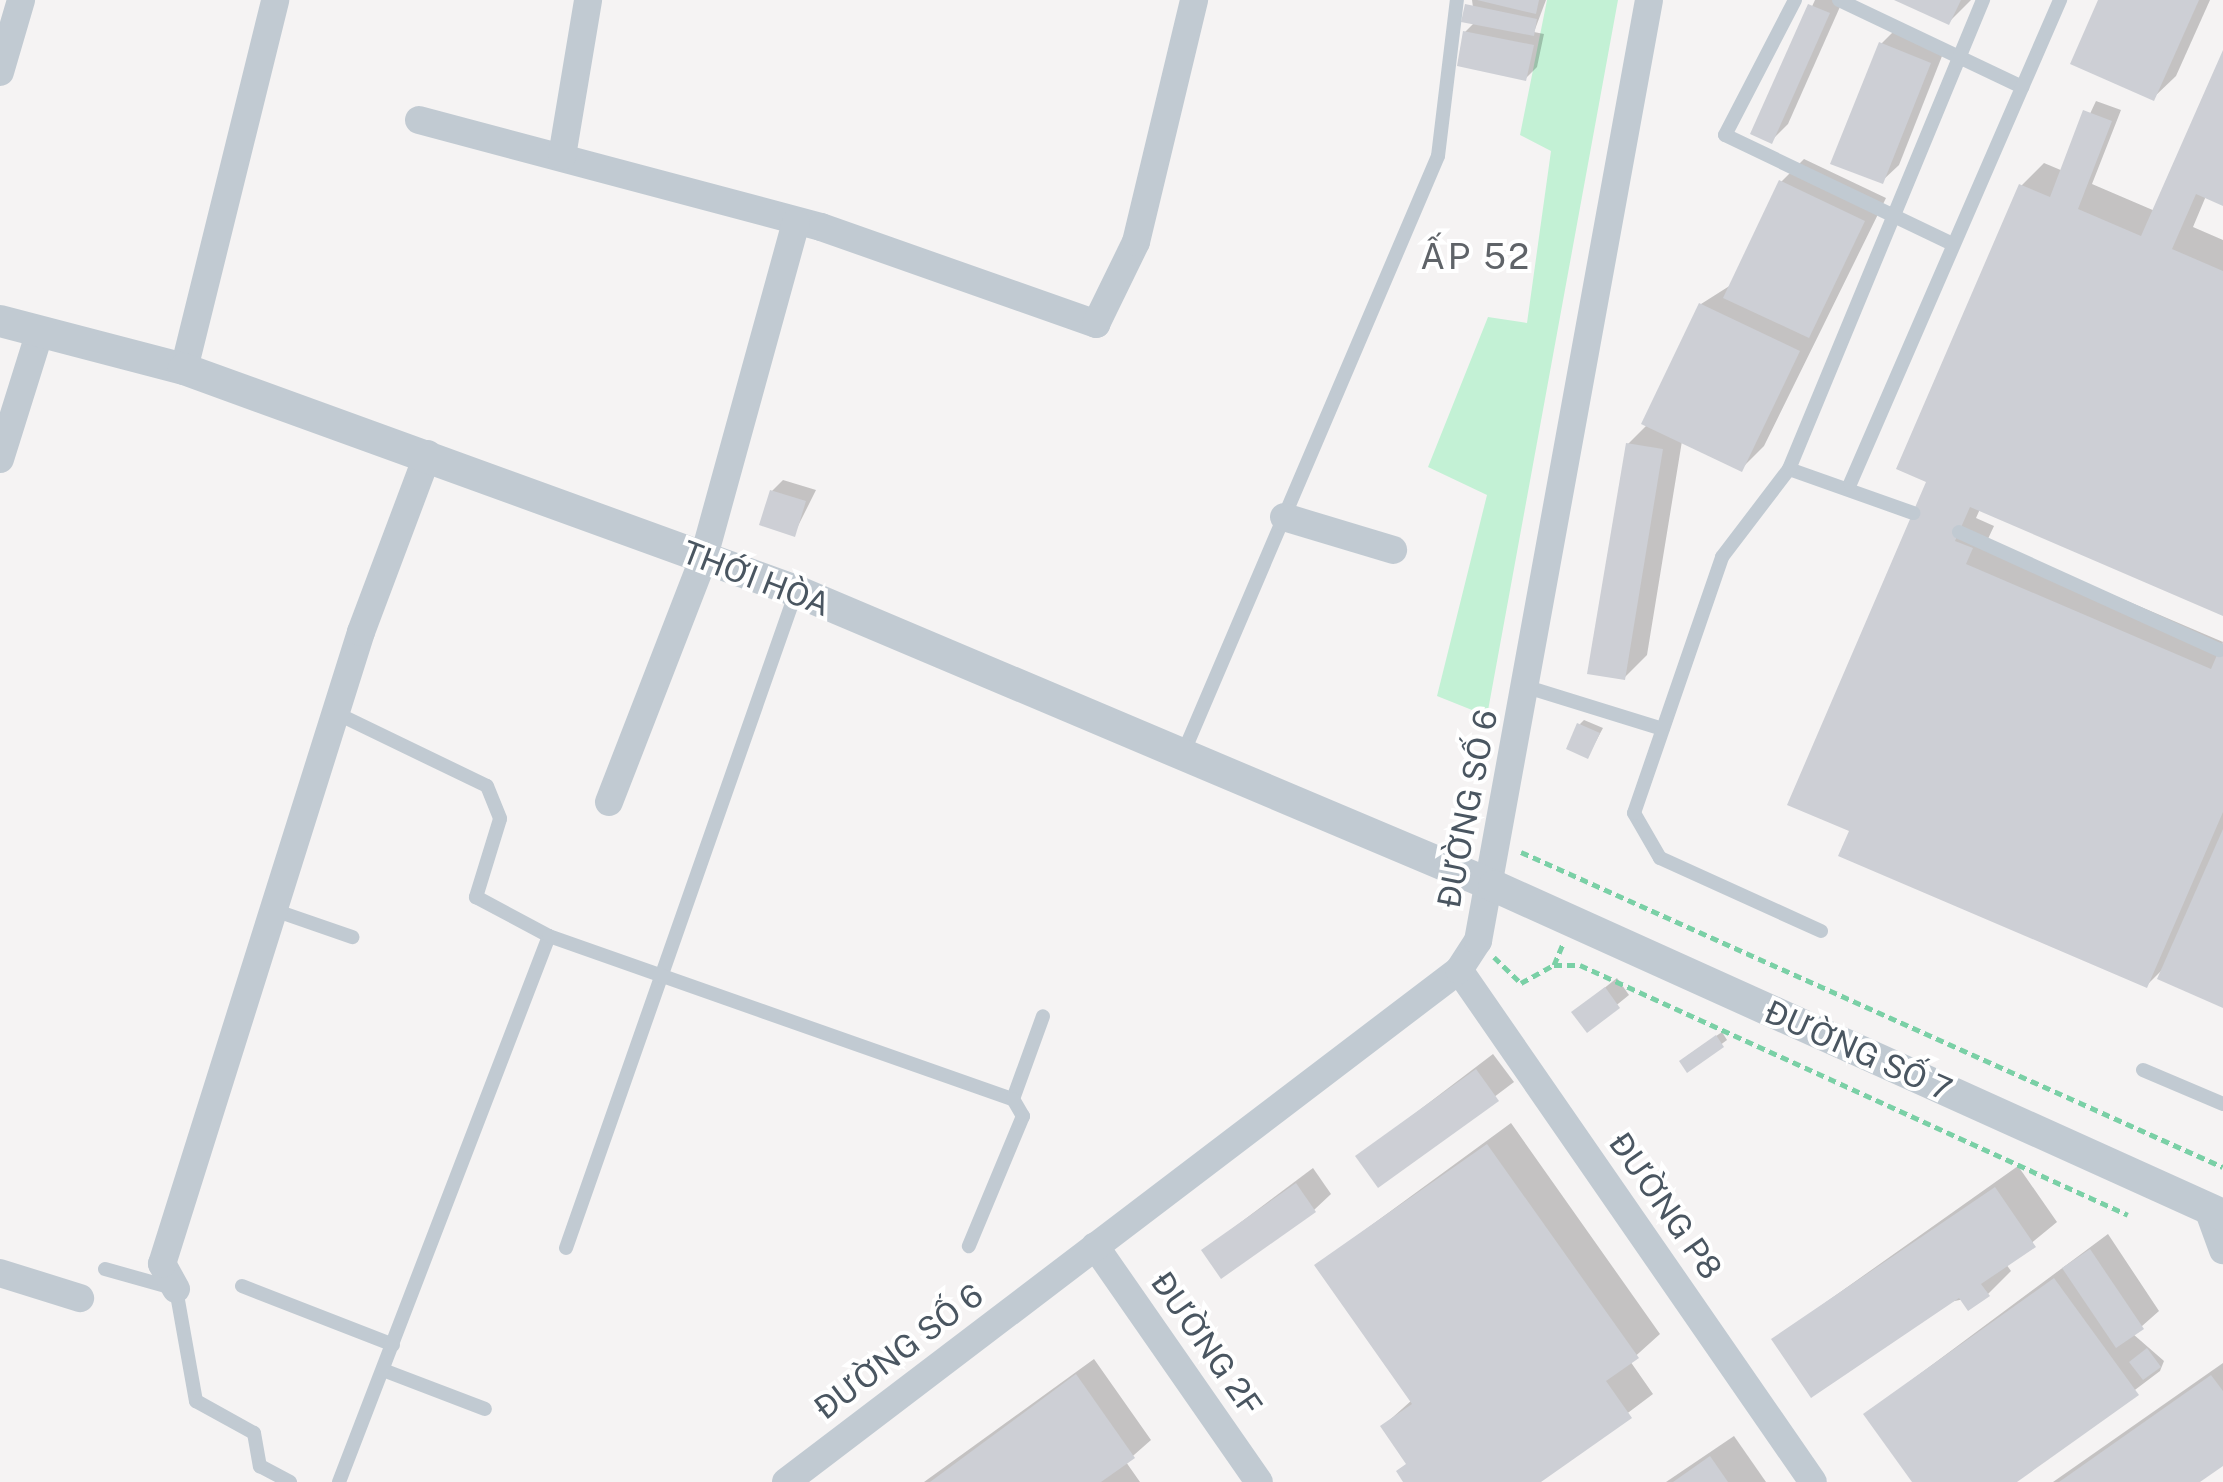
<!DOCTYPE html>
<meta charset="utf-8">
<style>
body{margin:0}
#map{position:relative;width:2223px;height:1482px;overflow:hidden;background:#f5f3f3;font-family:"Public Sans",sans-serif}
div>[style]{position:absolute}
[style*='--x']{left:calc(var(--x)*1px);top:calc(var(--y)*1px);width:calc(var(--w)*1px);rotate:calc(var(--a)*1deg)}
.green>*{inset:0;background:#c3f1d5}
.shadow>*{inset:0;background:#0003}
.building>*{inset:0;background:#cdcfd5}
.path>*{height:5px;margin-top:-2.5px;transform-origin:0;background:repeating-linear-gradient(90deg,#7ad0a6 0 8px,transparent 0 13px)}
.service>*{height:14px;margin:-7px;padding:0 7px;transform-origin:7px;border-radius:7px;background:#c1cad2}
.minor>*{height:28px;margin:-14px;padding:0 14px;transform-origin:14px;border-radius:14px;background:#c1cad2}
.tertiary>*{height:32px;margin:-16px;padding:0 16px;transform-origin:16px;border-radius:16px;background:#c1cad2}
span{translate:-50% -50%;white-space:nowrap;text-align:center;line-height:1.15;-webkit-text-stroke:8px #fff;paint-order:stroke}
.street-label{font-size:32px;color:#4a5661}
.neighbourhood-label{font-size:35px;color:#5f6368;letter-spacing:2.5px}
</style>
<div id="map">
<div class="green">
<i style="clip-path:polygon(1547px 0,1618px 0,1487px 716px,1437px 696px,1487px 495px,1428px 467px,1488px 317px,1527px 323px,1551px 151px,1520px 135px)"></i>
</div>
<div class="shadow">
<i style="clip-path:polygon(1472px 0,1546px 0,1534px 32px,1544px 34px,1537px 67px,1526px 78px,1465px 32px,1475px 22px)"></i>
<i style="clip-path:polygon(1815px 0,1843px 0,1788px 124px,1771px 141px,1753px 133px)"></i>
<i style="clip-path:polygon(1900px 0,1971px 0,1949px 22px)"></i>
<i style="clip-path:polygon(2101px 0,2210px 0,2176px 76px,2153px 98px)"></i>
<i style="clip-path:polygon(1898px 27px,1946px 46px,1899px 165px,1882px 181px,1881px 44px)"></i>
<i style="clip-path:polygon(2223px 56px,2223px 203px,2206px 196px,2193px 227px,2223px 240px,2223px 613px,1980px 509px,1976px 518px,1994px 526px,1987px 541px,2223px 642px,2223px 1005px,2164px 968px,2147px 985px,1852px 830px,1930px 480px,2021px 186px,2044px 163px,2063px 171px,2096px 101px,2121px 110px,2092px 184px,2155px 211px)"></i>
<i style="clip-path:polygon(1804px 159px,1886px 198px,1764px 446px,1741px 469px,1682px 441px,1647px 655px,1624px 678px,1628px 444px,1648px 424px,1701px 304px,1731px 285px,1781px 182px)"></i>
<i style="clip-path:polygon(783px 480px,816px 490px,794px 534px,772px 491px)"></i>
<i style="clip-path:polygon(1584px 720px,1603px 728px,1588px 756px,1580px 724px)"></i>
<i style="clip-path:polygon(1617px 978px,1629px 995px,1587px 1029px,1574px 1012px)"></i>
<i style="clip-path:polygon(1722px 1032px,1727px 1040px,1688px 1069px,1687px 1056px)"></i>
<i style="clip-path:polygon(1493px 1054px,1514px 1082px,1379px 1184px,1359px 1156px)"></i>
<i style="clip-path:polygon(1511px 1123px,1660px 1334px,1630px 1361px,1653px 1394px,1536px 1482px,1406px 1482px,1408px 1462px,1383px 1426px,1412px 1400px,1317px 1265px)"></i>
<i style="clip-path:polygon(2018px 1166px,2057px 1222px,2006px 1264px,2011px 1271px,1988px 1294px,1774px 1339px)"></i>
<i style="clip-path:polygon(1313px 1168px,1331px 1194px,1314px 1210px,1204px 1250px)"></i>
<i style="clip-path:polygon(2108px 1234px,2159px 1311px,2133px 1334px,2164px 1361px,2160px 1371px,2013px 1482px,1915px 1482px,1866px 1414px)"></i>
<i style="clip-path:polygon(1094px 1359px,1151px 1440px,1126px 1462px,1140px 1482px,924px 1482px)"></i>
<i style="clip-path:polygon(2223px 1363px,2223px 1463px,2196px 1482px,2053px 1482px)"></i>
<i style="clip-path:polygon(1734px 1436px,1766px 1482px,1666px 1482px)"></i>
</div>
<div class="building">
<i style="clip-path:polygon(1477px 0,1539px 0,1536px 14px)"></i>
<i style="clip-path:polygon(1894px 0,1961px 0,1949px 25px)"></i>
<i style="clip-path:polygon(2098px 0,2199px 0,2154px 101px,2070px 64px)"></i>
<i style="clip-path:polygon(1465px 4px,1537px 19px,1534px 36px,1461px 22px)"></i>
<i style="clip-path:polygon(1808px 4px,1830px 13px,1772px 144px,1750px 134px)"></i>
<i style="clip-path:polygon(1463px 31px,1534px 45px,1526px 81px,1457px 66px)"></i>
<i style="clip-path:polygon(1879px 42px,1931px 63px,1883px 184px,1830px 164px)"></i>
<i style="clip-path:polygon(2223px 50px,2223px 206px,2196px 194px,2172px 249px,2223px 271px,2223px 616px,1970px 507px,1955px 541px,1973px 548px,1966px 564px,2211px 669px,2223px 641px,2223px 812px,2147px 988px,1838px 856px,1849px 831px,1787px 805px,1926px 482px,1896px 469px,2019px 184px,2050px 197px,2083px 110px,2112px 121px,2078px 209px,2141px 236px)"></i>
<i style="clip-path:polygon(1779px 180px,1865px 221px,1809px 338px,1723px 298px)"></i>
<i style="clip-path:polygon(1699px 303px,1800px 351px,1742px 472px,1641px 424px)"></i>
<i style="clip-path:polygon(1626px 443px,1663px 449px,1625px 680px,1587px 674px)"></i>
<i style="clip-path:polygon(770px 490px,806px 501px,795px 537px,759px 525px)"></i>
<i style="clip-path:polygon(1577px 723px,1600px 733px,1588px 759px,1566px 749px)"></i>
<i style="clip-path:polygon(2223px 829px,2223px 1008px,2157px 979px)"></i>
<i style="clip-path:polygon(1605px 987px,1620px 1008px,1587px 1033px,1571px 1012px)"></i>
<i style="clip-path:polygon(1716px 1035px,1724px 1047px,1687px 1073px,1679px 1061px)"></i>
<i style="clip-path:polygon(1476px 1069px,1499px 1101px,1378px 1188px,1355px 1156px)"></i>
<i style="clip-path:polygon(1487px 1144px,1639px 1358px,1606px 1381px,1632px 1418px,1541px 1482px,1403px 1482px,1396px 1471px,1406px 1464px,1380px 1426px,1412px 1404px,1314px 1265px)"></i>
<i style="clip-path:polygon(1296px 1183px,1316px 1212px,1221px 1279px,1201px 1250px)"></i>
<i style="clip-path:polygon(1995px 1187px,2036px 1247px,1981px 1284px,1990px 1296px,1968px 1311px,1959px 1298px,1811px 1398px,1771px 1339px)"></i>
<i style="clip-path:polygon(2090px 1249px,2144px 1329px,2116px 1348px,2062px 1268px)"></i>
<i style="clip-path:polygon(2054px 1278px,2139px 1395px,2017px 1482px,1912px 1482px,1863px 1414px)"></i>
<i style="clip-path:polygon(2147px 1348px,2161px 1367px,2143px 1380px,2129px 1362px)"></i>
<i style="clip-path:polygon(1076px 1374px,1135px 1458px,1101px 1482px,930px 1482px)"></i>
<i style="clip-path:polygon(2211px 1375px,2223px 1391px,2223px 1466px,2200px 1482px,2059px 1482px)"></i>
<i style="clip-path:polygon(1710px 1456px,1728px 1482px,1673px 1482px)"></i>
</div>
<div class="path">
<i style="--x:1521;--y:852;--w:769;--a:24.17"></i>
<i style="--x:1494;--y:957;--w:37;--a:44"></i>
<i style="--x:1521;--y:983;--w:38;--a:-29"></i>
<i style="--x:1554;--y:965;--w:26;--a:0"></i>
<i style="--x:1580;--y:965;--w:602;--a:24.52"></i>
<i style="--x:1554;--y:965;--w:23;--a:-67"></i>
</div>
<div class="service">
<i style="--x:1795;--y:0;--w:152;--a:117.4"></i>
<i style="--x:1725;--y:135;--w:252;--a:25.6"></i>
<i style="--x:1839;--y:0;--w:203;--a:25.4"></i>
<i style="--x:1789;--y:469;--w:132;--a:19.5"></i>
<i style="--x:1850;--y:484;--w:528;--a:-66.54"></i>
<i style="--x:1959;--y:532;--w:286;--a:24.4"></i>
<i style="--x:1527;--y:687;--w:142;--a:17.2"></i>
<i style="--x:338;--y:714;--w:165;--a:25.8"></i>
<i style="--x:487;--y:786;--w:35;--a:68"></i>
<i style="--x:500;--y:819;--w:82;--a:107.1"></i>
<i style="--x:476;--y:897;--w:83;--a:28.1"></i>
<i style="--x:1182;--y:756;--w:652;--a:-66.89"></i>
<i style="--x:1438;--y:156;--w:157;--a:-83.1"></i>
<i style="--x:274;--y:910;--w:83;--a:19.1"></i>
<i style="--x:1821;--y:931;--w:177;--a:-155.6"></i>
<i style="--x:1660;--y:858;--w:52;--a:-120"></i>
<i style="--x:1634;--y:813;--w:271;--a:-71"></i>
<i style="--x:1722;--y:557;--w:111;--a:-52.7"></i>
<i style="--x:1789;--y:469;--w:508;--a:-67.53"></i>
<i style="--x:2143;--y:1070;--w:87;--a:23"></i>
<i style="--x:1013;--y:1099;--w:88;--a:-70.1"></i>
<i style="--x:566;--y:1248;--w:695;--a:-70.68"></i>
<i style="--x:105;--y:1269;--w:74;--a:15.7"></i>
<i style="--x:176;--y:1289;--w:114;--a:79.9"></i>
<i style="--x:196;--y:1401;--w:66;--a:28.9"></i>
<i style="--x:254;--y:1433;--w:34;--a:80"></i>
<i style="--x:260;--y:1466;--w:34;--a:28"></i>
<i style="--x:242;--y:1286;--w:162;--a:21.3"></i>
<i style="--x:383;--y:1370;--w:109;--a:20.9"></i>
<i style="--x:339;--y:1482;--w:585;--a:-68.96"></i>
<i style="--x:549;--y:936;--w:492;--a:19.4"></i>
<i style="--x:1013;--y:1099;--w:20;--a:60"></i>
<i style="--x:1023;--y:1116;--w:141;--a:112.6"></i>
</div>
<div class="minor">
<i style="--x:0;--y:72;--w:75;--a:-73.7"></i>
<i style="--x:419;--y:120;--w:416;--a:14.9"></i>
<i style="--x:821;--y:227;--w:292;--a:19.4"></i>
<i style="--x:1096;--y:324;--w:91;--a:-64"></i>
<i style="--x:1136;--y:242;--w:249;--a:-76.5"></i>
<i style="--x:562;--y:156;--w:158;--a:-80.5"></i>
<i style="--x:184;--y:369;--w:380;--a:-76.1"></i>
<i style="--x:0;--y:459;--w:134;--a:-72.6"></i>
<i style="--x:1284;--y:517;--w:114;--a:16.8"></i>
<i style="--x:609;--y:802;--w:260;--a:-68.8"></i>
<i style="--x:703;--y:560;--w:350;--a:-74.6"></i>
<i style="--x:1459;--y:970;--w:622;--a:55.34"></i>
<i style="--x:2208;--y:1209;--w:44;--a:69.9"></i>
<i style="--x:1095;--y:1246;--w:287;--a:55.2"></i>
<i style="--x:0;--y:1273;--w:84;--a:17.4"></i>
<i style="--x:176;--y:1289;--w:29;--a:-119"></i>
<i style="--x:162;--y:1264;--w:663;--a:-72.52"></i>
<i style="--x:361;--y:632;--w:190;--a:-69.4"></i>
<i style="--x:786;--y:1482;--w:846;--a:-37.26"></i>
<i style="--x:1459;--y:970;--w:35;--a:-57"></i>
<i style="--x:1478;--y:941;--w:956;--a:-79.7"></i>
</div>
<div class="tertiary">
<i style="--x:0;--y:321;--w:190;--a:14.6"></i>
<i style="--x:184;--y:369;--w:651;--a:19.94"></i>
<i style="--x:796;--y:591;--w:758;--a:22.91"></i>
<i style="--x:1494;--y:886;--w:800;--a:24.29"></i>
</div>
<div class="street-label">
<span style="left:756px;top:579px;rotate:21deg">THỚI HÒA</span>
<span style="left:1468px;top:809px;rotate:-79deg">ĐƯỜNG SỐ 6</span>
<span style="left:1858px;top:1051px;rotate:24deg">ĐƯỜNG SỐ 7</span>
<span style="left:1665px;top:1206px;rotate:55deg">ĐƯỜNG P8</span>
<span style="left:1206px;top:1344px;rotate:55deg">ĐƯỜNG 2F</span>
<span style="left:899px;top:1352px;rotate:-37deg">ĐƯỜNG SỐ 6</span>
</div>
<div class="neighbourhood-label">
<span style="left:1476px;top:257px">ẤP 52</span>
</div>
</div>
